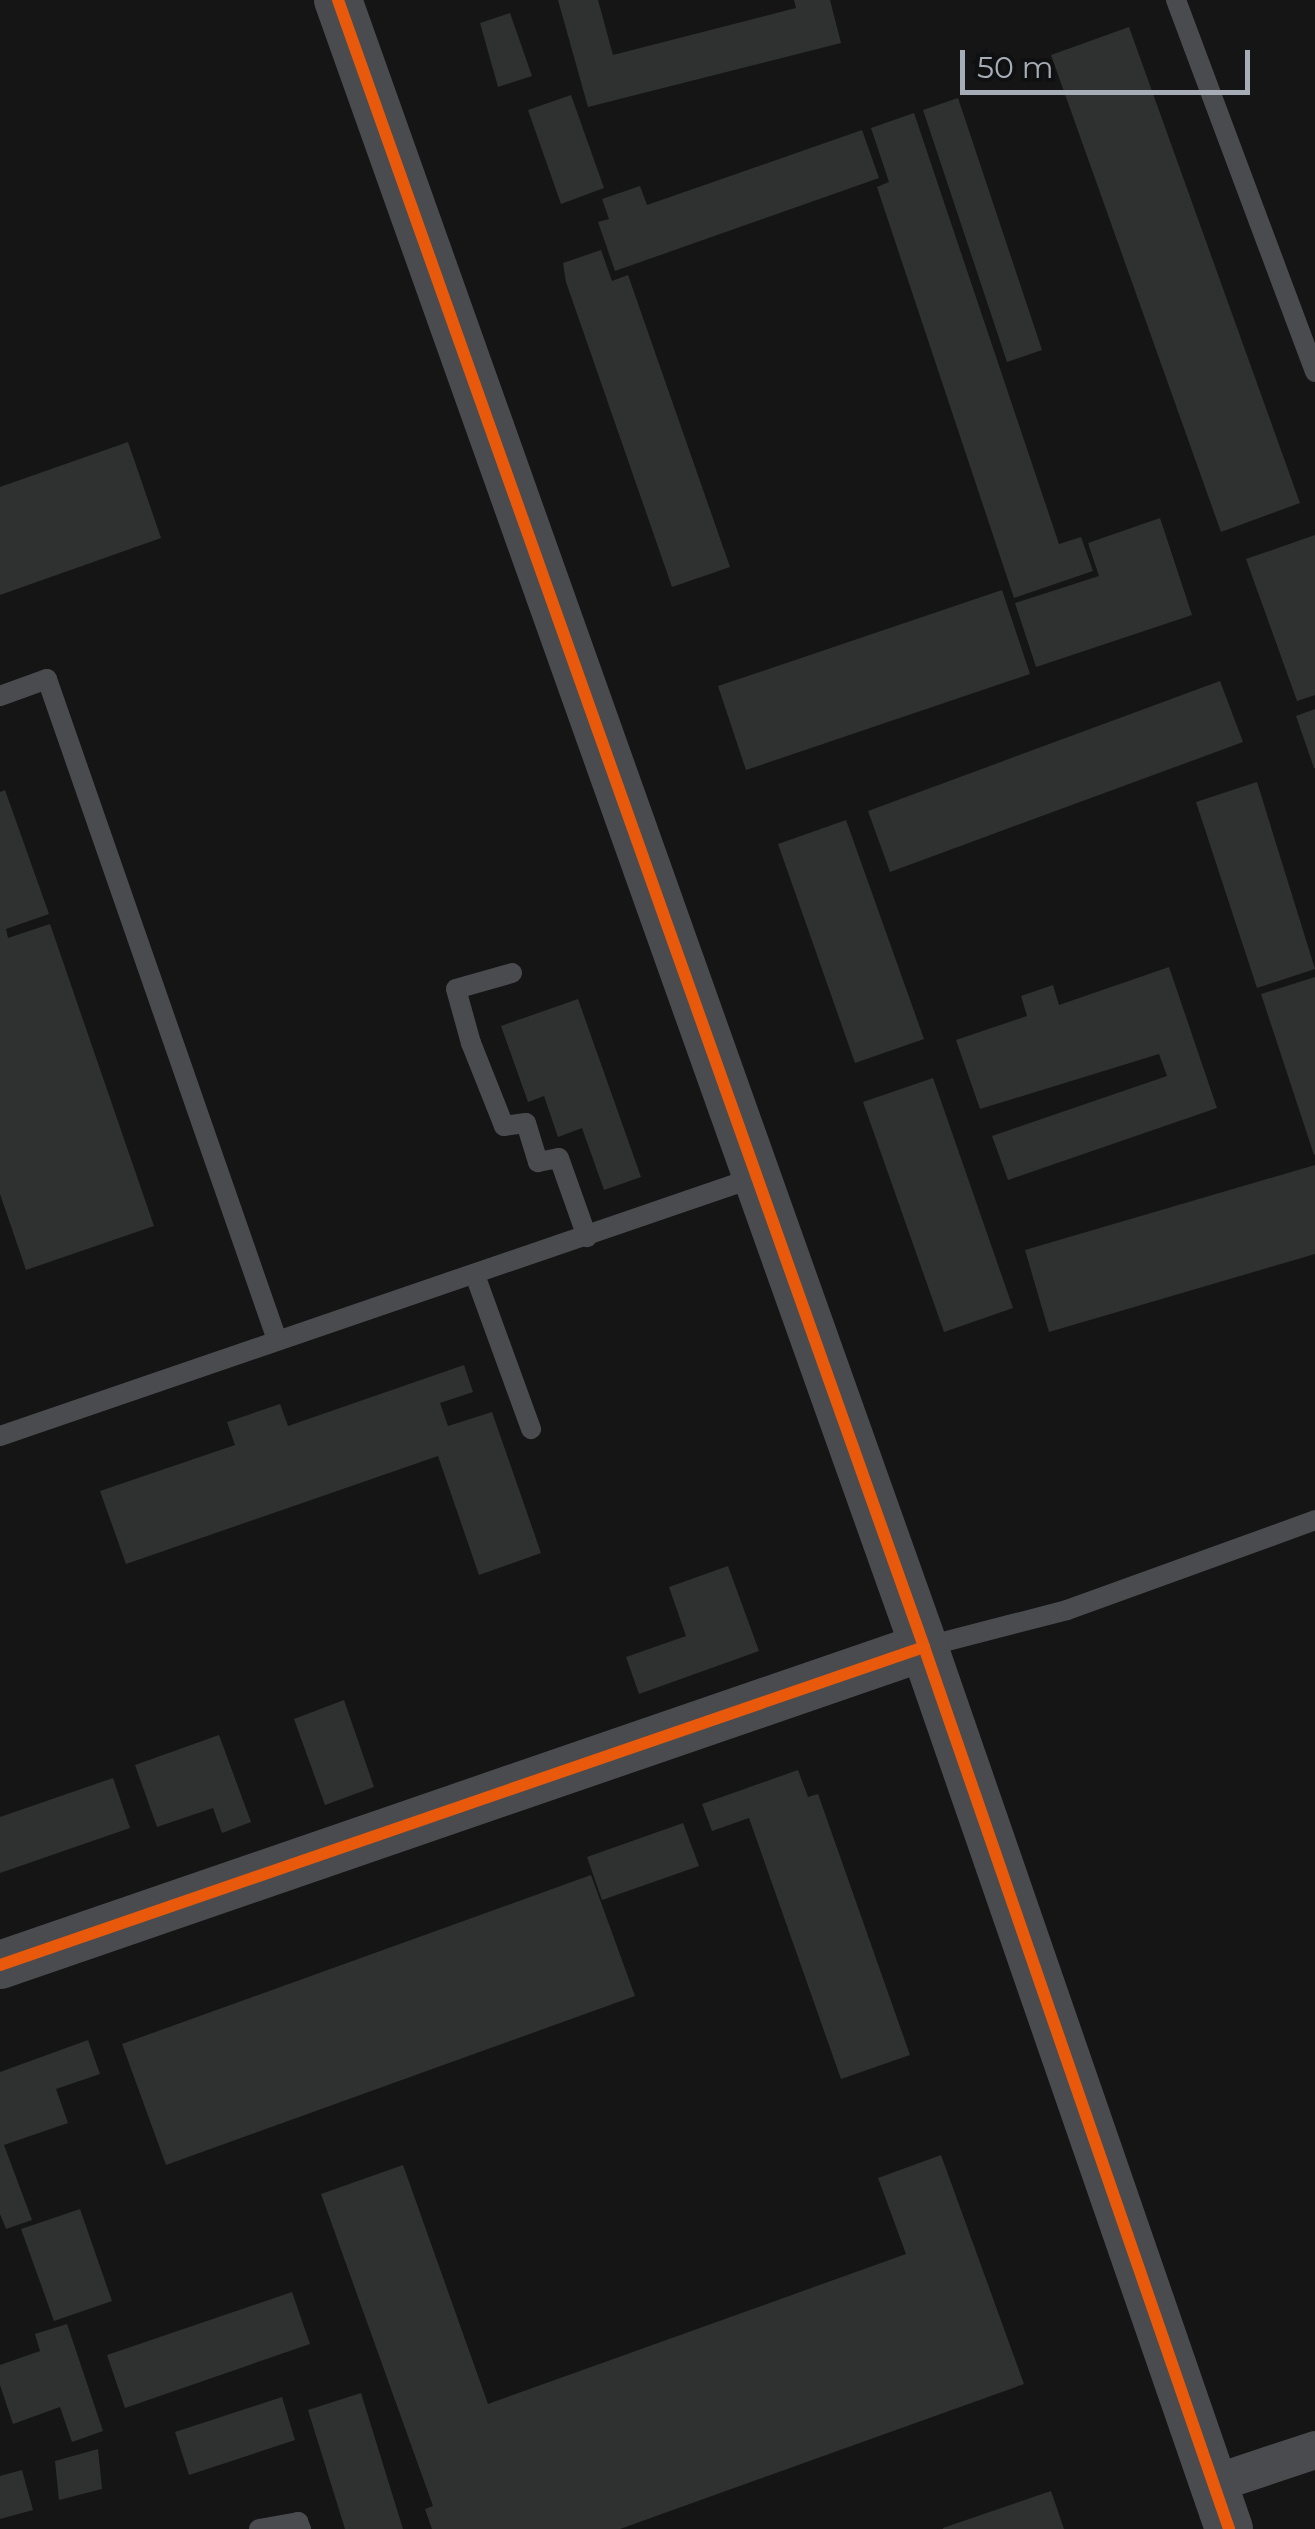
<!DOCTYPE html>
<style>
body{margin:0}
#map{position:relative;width:1315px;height:2529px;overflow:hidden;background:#151515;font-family:Montserrat,sans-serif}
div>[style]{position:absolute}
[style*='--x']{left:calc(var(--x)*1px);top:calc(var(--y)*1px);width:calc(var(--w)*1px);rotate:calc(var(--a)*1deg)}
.building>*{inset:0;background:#2f3030}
.service>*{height:20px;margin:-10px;padding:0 10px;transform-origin:10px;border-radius:10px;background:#4a4b4e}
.minor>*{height:38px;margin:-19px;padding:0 19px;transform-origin:19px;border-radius:19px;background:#4a4b4e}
.tertiary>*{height:48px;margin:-24px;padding:0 24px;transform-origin:24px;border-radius:24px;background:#4a4b4e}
.cycleway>*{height:12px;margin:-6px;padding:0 6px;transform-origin:6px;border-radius:6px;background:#e8590c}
span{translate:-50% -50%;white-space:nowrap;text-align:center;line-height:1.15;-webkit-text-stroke:8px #0f1011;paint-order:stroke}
.scale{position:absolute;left:960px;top:50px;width:290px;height:45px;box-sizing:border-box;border:5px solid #a7adb6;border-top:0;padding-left:12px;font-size:30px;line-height:35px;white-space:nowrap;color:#a7adb6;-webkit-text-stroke:8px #0f1011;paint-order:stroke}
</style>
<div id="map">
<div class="building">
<i style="clip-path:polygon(558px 0,598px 0,613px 55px,796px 8px,794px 0,830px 0,841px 43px,588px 107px)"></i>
<i style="clip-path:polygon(510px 13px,532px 76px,498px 87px,480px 23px)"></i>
<i style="clip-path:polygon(1129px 27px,1300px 503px,1221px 532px,1051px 55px)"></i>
<i style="clip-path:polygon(571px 95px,604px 188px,561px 204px,528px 110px)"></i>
<i style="clip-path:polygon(958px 98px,1042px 350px,1007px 362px,923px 110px)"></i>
<i style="clip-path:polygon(914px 113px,1059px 544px,1081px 537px,1093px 571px,1014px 598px,877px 187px,889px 182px,871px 128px)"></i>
<i style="clip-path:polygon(862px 130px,879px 178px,615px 271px,598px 222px,609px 219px,602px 199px,640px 186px,647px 205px)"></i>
<i style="clip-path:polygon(601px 250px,612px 281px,628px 275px,730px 567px,672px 587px,566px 282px,563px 263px)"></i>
<i style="clip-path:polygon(128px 442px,161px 538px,0 595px,0 487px)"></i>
<i style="clip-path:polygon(1160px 518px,1192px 615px,1036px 667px,1015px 603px,1099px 576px,1088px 543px)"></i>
<i style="clip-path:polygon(1315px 535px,1315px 695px,1297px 701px,1246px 559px)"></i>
<i style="clip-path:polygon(1002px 590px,1030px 674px,746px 770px,718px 686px)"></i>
<i style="clip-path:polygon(1220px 681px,1243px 742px,890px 872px,868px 811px)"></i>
<i style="clip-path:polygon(1315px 709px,1315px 768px,1314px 768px,1296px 716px)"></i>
<i style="clip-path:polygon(1257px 782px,1315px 969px,1257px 988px,1196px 802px)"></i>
<i style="clip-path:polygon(5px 790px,49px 914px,6px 929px,8px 938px,50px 924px,154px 1226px,26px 1270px,0 1194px,0 792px)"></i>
<i style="clip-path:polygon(846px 820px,924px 1039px,855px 1063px,778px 844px)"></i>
<i style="clip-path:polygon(1169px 967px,1217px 1108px,1008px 1180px,992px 1136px,1167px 1076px,1159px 1054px,980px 1109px,956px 1040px,1027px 1016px,1021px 996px,1053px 985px,1059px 1005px)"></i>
<i style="clip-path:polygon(1315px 977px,1315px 1154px,1314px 1155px,1261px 994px)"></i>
<i style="clip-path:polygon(578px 999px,641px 1177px,604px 1190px,582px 1128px,558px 1137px,544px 1096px,528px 1102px,501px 1026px)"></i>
<i style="clip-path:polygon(933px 1078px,1013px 1308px,944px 1332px,863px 1102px)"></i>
<i style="clip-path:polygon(1315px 1165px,1315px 1254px,1049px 1332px,1025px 1250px)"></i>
<i style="clip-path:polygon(464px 1365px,473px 1392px,440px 1403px,448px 1426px,492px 1412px,541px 1553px,479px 1575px,438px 1456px,126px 1564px,100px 1491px,235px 1445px,227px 1422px,280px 1404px,288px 1426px)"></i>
<i style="clip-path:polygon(728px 1566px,759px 1651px,639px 1694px,626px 1657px,686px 1636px,669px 1587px)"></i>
<i style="clip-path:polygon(344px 1700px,374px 1787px,325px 1805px,294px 1719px)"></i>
<i style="clip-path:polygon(219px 1735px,251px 1822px,222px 1833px,213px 1808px,157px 1827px,135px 1765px)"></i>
<i style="clip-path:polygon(798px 1770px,808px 1797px,818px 1794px,910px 2055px,841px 2079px,749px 1818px,712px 1831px,702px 1804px)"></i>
<i style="clip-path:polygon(113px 1778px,130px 1828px,0 1873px,0 1817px)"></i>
<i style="clip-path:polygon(683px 1823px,699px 1866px,602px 1900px,587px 1857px)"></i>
<i style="clip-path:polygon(591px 1875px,635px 1996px,166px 2165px,122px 2044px)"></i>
<i style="clip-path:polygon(88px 2040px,100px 2074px,56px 2089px,68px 2123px,4px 2145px,32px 2220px,6px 2229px,0 2214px,0 2072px)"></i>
<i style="clip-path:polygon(941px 2155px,1024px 2384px,620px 2529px,432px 2529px,425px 2509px,433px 2506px,321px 2194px,403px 2165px,488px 2404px,906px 2254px,878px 2178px)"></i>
<i style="clip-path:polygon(80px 2209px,112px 2301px,54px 2321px,21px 2229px)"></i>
<i style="clip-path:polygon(292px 2292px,310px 2344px,125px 2408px,107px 2355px)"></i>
<i style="clip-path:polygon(67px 2324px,103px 2431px,72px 2442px,60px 2407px,13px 2424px,0 2385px,0 2365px,40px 2351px,35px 2334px)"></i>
<i style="clip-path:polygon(361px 2393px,403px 2529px,345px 2529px,308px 2410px)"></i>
<i style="clip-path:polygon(282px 2397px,295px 2440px,189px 2475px,175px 2432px)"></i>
<i style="clip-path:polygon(98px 2449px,102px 2489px,59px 2500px,55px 2461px)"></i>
<i style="clip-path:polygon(22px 2470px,33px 2510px,0 2519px,0 2476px)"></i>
<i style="clip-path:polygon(1051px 2491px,1064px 2529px,943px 2529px,943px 2528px)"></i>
</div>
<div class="service">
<i style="--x:1176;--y:0;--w:397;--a:69.5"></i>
<i style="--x:0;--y:696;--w:50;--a:-19.9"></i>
<i style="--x:47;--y:679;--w:700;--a:70.81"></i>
<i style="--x:512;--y:973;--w:58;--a:164.1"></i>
<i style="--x:456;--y:989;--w:56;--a:74.5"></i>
<i style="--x:471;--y:1043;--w:89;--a:68.3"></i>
<i style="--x:504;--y:1126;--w:22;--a:-8"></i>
<i style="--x:526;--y:1123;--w:41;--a:72.9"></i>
<i style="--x:538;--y:1162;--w:21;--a:-11"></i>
<i style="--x:559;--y:1158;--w:84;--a:70.5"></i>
<i style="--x:475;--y:1275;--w:164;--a:70"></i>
<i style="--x:0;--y:1436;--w:796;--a:-18.91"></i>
<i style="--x:924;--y:1647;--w:148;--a:-14.5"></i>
<i style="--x:1067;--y:1610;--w:264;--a:-19.9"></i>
<i style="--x:259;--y:2529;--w:40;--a:-10"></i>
<i style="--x:298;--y:2522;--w:8;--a:67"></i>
</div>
<div class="minor">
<i style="--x:1213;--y:2484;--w:108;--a:-18.4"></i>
</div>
<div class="tertiary">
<i style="--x:338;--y:0;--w:1748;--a:70.41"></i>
<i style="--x:924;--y:1647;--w:933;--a:70.92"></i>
<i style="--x:0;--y:1965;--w:977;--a:-18.99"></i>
</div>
<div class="cycleway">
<i style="--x:338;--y:0;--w:1748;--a:70.41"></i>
<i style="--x:924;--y:1647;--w:933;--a:70.92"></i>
<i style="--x:0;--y:1965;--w:977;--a:-18.99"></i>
</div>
<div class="scale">50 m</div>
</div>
